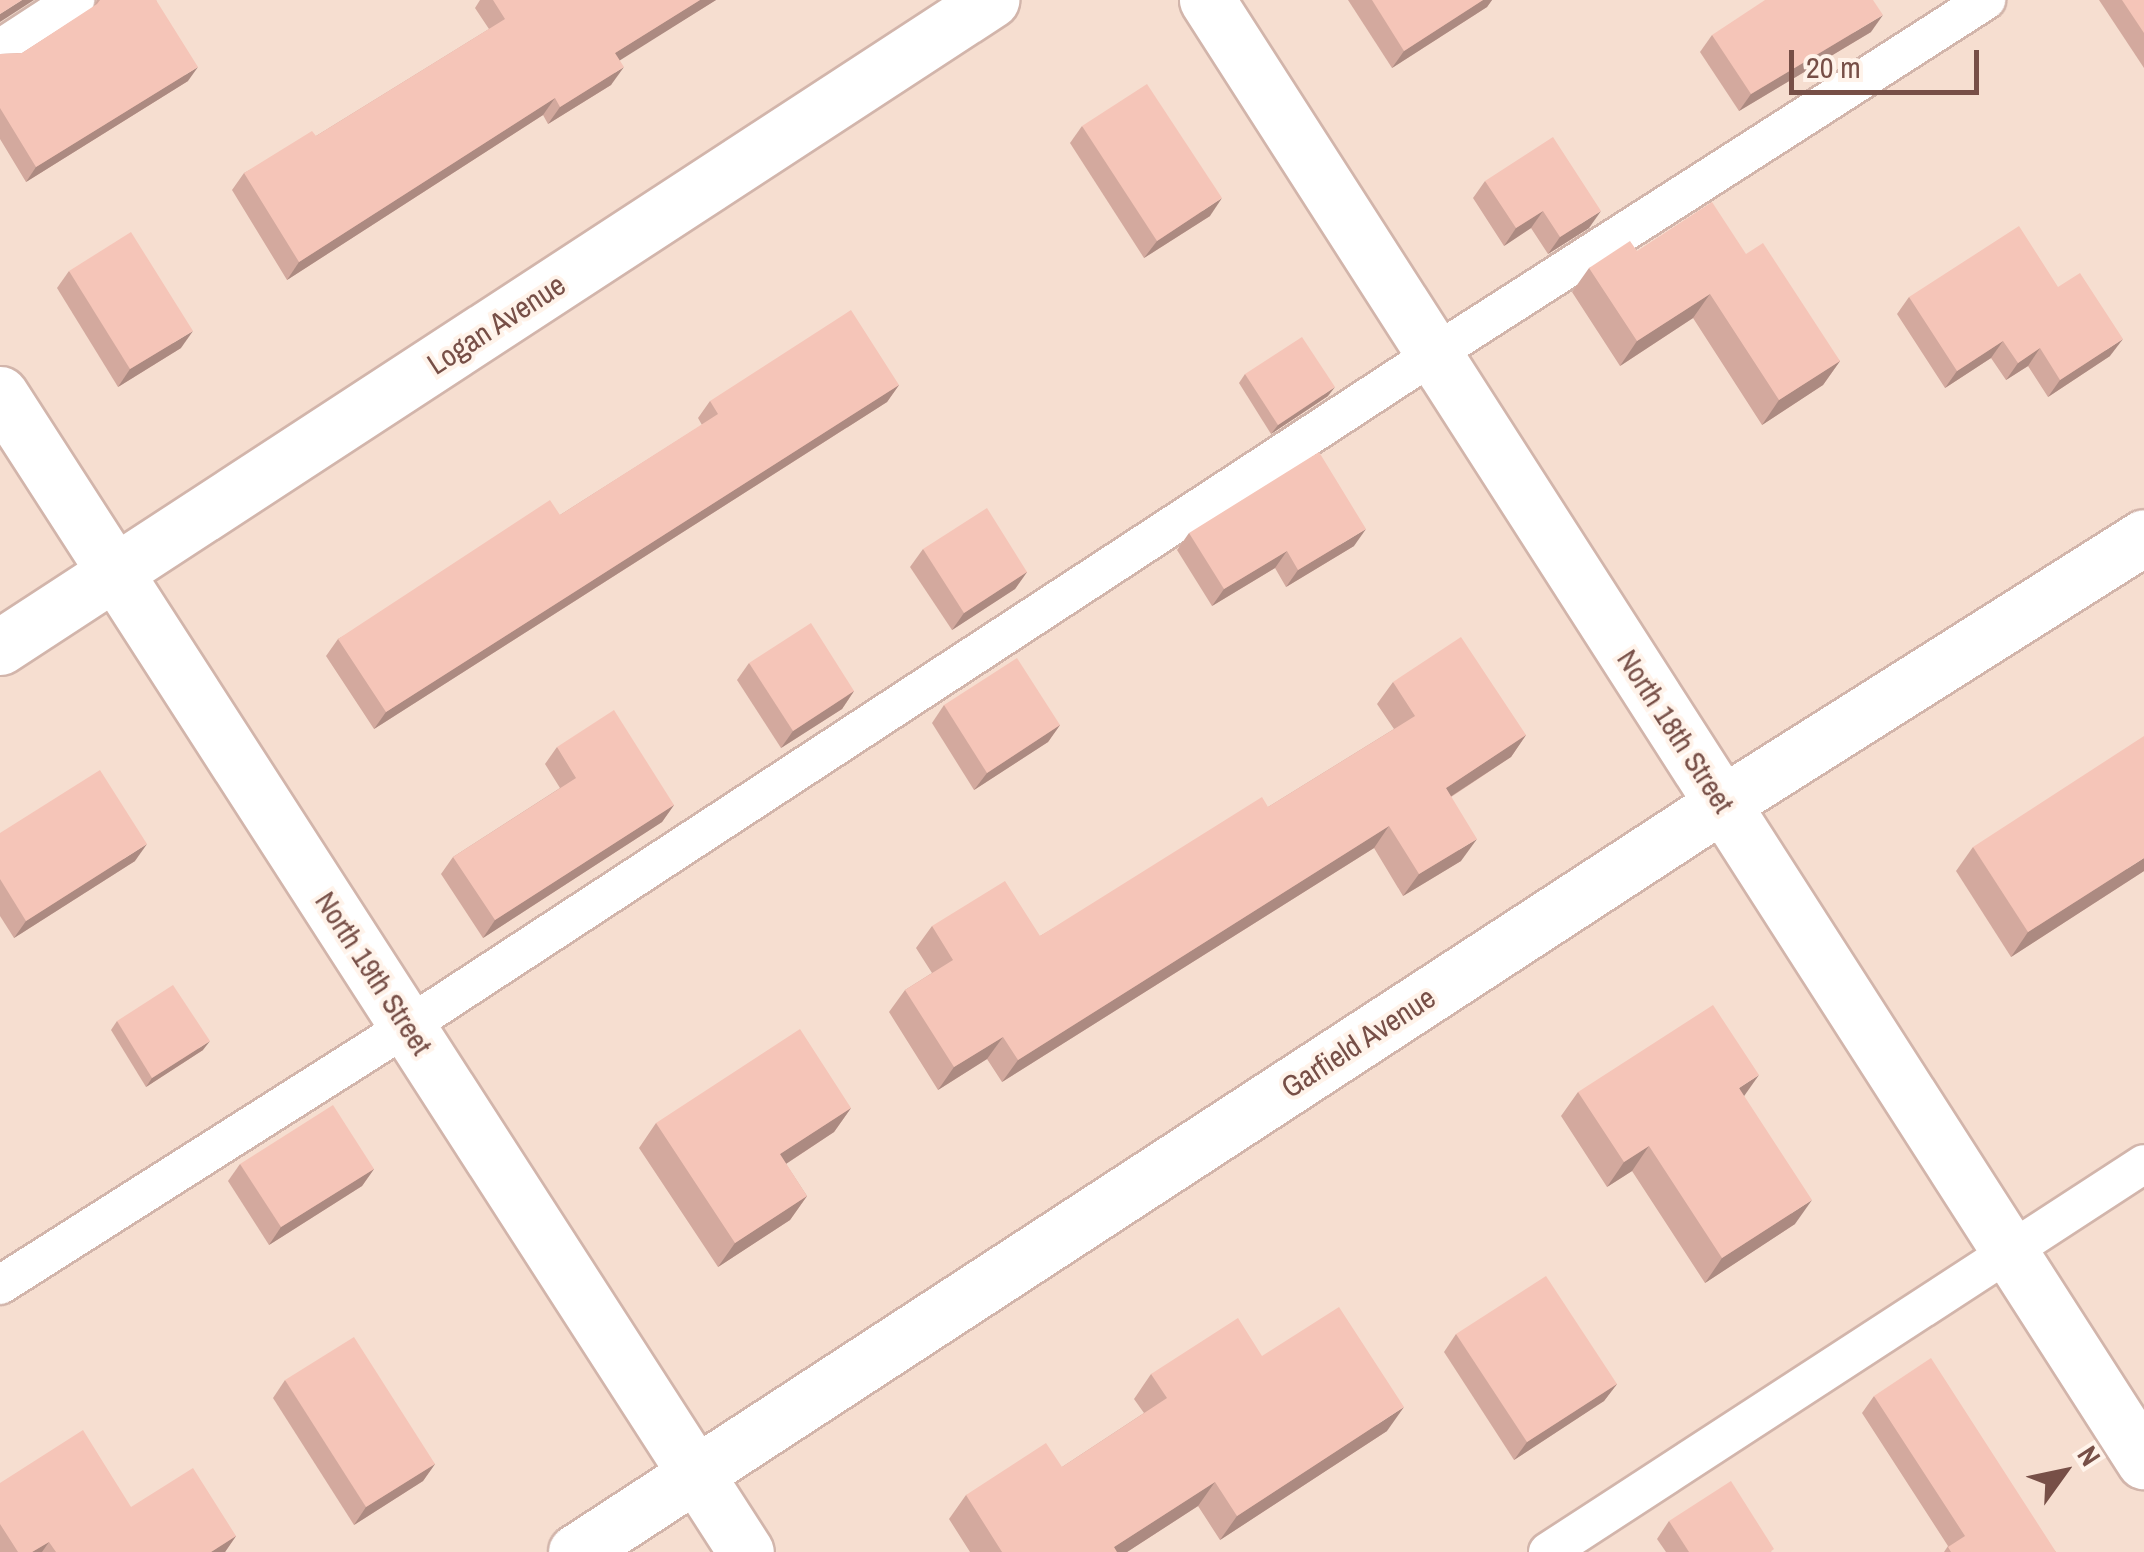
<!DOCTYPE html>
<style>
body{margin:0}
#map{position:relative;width:2144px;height:1552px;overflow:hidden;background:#feeee2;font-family:"Archivo Narrow",sans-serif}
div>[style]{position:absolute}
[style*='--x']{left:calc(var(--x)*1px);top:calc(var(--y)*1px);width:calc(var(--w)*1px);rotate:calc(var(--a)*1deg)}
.residential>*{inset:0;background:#f6ded0}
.roads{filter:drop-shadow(2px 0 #d2b5ab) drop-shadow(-2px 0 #d2b5ab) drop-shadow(0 2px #d2b5ab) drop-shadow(0 -2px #d2b5ab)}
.service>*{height:38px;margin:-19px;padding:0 19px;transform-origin:19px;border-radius:19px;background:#fff}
.minor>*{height:55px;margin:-27.5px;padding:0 27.5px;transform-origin:27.5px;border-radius:27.5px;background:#fff}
.wall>*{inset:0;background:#d3a99e}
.shaded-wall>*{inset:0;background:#ac8a81}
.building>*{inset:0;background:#f5c5b8}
span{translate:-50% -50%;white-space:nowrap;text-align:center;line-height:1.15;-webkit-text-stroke:8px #fff3ea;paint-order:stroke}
.street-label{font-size:30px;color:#774f47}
.north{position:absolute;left:2014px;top:1422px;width:100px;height:100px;-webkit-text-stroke:8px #fff3ea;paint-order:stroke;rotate:57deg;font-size:28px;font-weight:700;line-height:40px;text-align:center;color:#774f47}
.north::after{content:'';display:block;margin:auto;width:35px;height:45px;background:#774f47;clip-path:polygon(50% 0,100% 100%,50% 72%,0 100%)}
.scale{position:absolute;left:1789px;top:50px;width:190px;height:45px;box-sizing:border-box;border:5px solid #774f47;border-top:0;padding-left:12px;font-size:30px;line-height:35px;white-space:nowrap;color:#774f47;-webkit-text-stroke:8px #fff3ea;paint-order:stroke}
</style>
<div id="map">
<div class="residential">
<i style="clip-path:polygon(0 0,2144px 0,2144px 1552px,0 1552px)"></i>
</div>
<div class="roads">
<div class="service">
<i style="--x:0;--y:49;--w:90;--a:-33.2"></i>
<i style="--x:0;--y:1285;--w:483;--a:-32.4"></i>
<i style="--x:408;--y:1026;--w:1226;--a:-33.22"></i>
<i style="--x:1434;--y:354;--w:656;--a:-32.67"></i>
<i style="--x:1548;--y:1552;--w:711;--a:-33.06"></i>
</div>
<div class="minor">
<i style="--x:1207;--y:0;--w:1736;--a:57.33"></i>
<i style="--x:0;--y:394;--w:1377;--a:57.21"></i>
<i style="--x:0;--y:647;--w:1184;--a:-33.14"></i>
<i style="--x:576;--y:1552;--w:1369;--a:-33.13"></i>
<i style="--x:1722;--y:804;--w:499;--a:-32.3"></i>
</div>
</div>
<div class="wall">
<i style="clip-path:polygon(97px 0,156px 0,188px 81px,26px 182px,0 139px,0 54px,22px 53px,94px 7px)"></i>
<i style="clip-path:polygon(480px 0,716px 0,619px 60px,611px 85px,548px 124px,543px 115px,287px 280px,232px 190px,244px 173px,316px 136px,489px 29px,475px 8px)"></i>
<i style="clip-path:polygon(1348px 0,1492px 0,1487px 7px,1392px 68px)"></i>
<i style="clip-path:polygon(2099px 0,2144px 0,2144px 68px)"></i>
<i style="clip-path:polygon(1871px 32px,1739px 111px,1700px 52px,1712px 35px)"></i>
<i style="clip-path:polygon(1082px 126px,1210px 216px,1144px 258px,1070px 143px)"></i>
<i style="clip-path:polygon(1485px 181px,1589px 228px,1548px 254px,1531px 228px,1504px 246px,1473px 198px)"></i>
<i style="clip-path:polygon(1637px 251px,1746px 254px,1840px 361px,1823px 385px,1762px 425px,1693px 318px,1620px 366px,1572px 292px,1589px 268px)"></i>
<i style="clip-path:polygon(69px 271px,181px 348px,118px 387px,57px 288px)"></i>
<i style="clip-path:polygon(2058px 287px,2110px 356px,2048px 397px,2028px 366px,2006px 380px,1991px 358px,1945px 388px,1897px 314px,1909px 297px)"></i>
<i style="clip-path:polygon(1245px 374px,1328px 396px,1271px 434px,1239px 383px)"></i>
<i style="clip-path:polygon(899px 385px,887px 402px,374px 729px,326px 656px,338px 639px,560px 515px,702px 425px,698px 418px,710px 401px)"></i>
<i style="clip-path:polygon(1189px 533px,1354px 546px,1286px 587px,1275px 568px,1212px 606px,1177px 550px)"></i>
<i style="clip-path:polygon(923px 549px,1027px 572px,1015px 589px,952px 630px,910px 567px)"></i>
<i style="clip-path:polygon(749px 663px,854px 691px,842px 709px,781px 748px,737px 680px)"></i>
<i style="clip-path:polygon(1393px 682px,1526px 735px,1511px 757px,1451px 797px,1461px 861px,1403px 896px,1374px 848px,1002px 1082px,987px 1059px,938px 1090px,889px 1012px,905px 990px,932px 973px,916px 948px,932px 926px,1040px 936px,1268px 807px,1394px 729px,1377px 704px)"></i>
<i style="clip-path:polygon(944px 705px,1060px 725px,1048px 742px,974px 790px,932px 723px)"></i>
<i style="clip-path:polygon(557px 747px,674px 805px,662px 822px,483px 938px,441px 874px,453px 857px,560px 788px,545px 764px)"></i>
<i style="clip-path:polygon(0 833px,135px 861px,14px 938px,0 916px)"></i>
<i style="clip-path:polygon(1973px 847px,2144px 871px,2011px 957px,1956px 871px)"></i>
<i style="clip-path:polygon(117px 1021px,203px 1050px,146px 1087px,111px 1030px)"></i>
<i style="clip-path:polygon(1578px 1092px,1744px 1096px,1795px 1224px,1705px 1283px,1632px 1171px,1607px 1187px,1561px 1116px)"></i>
<i style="clip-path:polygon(851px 1108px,834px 1132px,786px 1164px,807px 1196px,790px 1220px,718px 1267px,639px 1148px,656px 1123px)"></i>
<i style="clip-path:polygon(240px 1164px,374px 1169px,362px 1186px,269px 1245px,228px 1181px)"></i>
<i style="clip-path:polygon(1456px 1334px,1617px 1384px,1604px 1401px,1514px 1460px,1444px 1352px)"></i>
<i style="clip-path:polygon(1262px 1356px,1387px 1431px,1220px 1540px,1198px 1506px,1127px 1552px,970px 1552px,949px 1519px,966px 1495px,1062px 1467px,1144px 1413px,1134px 1399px,1151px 1374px)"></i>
<i style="clip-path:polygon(285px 1380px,435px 1464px,423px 1481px,354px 1525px,273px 1398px)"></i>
<i style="clip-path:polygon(1874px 1396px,2056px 1552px,1944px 1552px,1948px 1546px,1862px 1413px)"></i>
<i style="clip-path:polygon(0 1483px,131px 1507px,236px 1536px,225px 1552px,0 1552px)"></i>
<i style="clip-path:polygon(1669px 1521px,1772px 1552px,1666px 1552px,1657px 1539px)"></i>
</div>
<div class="shaded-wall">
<i style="clip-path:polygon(22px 0,34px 0,0 22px,0 14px)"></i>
<i style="clip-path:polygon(700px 0,716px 0,603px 71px,615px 53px)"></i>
<i style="clip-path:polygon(1483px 0,1492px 0,1487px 7px,1392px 68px,1404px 51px)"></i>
<i style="clip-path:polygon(1883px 15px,1871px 32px,1739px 111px,1751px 94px)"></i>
<i style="clip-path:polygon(198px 67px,188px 81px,26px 182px,36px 167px)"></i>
<i style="clip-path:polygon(624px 67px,611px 85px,548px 124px,560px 107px)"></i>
<i style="clip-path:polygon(555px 98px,543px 115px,287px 280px,299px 262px)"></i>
<i style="clip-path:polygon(1222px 198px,1210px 216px,1144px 258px,1157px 241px)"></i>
<i style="clip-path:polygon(1543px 211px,1531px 228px,1504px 246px,1516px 228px)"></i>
<i style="clip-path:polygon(1601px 211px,1589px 228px,1548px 254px,1560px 237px)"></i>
<i style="clip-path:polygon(1710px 294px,1693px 318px,1620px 366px,1637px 341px)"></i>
<i style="clip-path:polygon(193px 331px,181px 348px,118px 387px,130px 369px)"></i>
<i style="clip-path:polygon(2123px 339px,2110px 356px,2048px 397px,2060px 380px)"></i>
<i style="clip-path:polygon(2003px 341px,1991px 358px,1945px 388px,1957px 371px)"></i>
<i style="clip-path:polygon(2040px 348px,2028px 366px,2006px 380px,2018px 363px)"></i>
<i style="clip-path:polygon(1840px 361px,1823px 385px,1762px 425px,1779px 400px)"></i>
<i style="clip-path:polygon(899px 385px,887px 402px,374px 729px,386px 712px)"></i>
<i style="clip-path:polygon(1335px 387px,1328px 396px,1271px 434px,1278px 425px)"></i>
<i style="clip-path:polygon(1366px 529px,1354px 546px,1286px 587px,1298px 570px)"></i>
<i style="clip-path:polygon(1287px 551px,1275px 568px,1212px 606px,1224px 589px)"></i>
<i style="clip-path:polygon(1027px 572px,1015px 589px,952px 630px,964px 613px)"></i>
<i style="clip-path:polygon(854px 691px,842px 709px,781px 748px,793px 731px)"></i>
<i style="clip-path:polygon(1060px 725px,1048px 742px,974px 790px,987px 773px)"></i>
<i style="clip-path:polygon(1526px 735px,1511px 757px,1430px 810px,1446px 788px)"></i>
<i style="clip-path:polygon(674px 805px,662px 822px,483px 938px,495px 920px)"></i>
<i style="clip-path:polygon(1389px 826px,1374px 848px,1002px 1082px,1018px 1060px)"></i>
<i style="clip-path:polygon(1477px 839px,1461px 861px,1403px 896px,1419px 874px)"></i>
<i style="clip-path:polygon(147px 844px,135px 861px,14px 938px,26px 921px)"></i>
<i style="clip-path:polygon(2144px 858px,2144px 871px,2011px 957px,2028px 932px)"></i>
<i style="clip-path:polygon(1003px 1037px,987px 1059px,938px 1090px,954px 1067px)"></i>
<i style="clip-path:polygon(210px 1041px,203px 1050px,146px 1087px,152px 1078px)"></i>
<i style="clip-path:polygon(1759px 1075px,1742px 1099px,1739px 1088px)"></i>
<i style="clip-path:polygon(851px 1108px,834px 1132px,763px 1179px,780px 1154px)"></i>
<i style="clip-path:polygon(1649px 1146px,1632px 1171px,1607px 1187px,1624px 1162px)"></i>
<i style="clip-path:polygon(374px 1169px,362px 1186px,269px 1245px,281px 1227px)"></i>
<i style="clip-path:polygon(807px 1196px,790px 1220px,718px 1267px,735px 1243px)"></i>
<i style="clip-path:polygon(1812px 1200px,1795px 1224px,1705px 1283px,1722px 1258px)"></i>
<i style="clip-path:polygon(1617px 1384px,1604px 1401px,1514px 1460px,1527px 1442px)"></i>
<i style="clip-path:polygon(1404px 1407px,1387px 1431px,1220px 1540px,1237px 1516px)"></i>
<i style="clip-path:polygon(435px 1464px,423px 1481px,354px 1525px,366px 1507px)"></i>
<i style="clip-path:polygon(1215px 1482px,1198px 1506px,1127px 1552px,1110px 1552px,1114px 1547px)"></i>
<i style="clip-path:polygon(236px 1536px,225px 1552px,211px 1552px)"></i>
<i style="clip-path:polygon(49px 1542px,42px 1552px,32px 1552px)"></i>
</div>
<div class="building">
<i style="clip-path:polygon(0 0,22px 0,0 14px)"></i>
<i style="clip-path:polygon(100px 0,156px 0,198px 67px,36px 167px,0 108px,0 54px,22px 53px,97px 4px)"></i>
<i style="clip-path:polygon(493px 0,700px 0,615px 53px,624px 67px,560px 107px,555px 98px,299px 262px,244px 173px,312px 131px,316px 136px,505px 19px)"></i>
<i style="clip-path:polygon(1372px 0,1483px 0,1404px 51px)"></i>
<i style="clip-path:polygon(1765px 0,1873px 0,1883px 15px,1751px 94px,1712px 35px)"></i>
<i style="clip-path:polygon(2122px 0,2144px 0,2144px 33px)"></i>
<i style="clip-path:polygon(1147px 84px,1222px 198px,1157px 241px,1082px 126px)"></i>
<i style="clip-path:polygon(1553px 137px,1601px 211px,1560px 237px,1543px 211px,1516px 228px,1485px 181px)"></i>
<i style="clip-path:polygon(1712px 202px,1746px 254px,1763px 243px,1840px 361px,1779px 400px,1710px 294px,1637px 341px,1589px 268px,1630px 241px,1637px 251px)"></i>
<i style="clip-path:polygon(2019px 226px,2058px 287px,2080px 273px,2123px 339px,2060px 380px,2040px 348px,2018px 363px,2003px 341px,1957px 371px,1909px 297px)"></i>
<i style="clip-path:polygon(131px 232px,193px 331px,130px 369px,69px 271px)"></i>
<i style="clip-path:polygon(851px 310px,899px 385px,386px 712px,338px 639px,550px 500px,560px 515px,718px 414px,710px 401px)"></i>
<i style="clip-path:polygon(1302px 337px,1335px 387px,1278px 425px,1245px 374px)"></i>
<i style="clip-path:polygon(1319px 452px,1366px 529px,1298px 570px,1287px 551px,1224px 589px,1189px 533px)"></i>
<i style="clip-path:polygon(987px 508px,1027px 572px,964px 613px,923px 549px)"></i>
<i style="clip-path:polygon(811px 623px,854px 691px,793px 731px,749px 663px)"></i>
<i style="clip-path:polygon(1461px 637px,1526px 735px,1446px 788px,1477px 839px,1419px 874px,1389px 826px,1018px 1060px,1003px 1037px,954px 1067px,905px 990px,953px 960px,932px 926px,1005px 881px,1040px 936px,1262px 797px,1268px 807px,1415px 716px,1393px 682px)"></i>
<i style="clip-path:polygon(1017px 658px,1060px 725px,987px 773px,944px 705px)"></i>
<i style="clip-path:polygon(614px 710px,674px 805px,495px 920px,453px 857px,576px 778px,557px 747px)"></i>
<i style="clip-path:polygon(2144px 736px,2144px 858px,2028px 932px,1973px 847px)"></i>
<i style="clip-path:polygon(100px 770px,147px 844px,26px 921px,0 879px,0 833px)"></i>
<i style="clip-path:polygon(173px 985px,210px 1041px,152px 1078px,117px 1021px)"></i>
<i style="clip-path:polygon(1713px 1005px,1759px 1075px,1739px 1088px,1812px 1200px,1722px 1258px,1649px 1146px,1624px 1162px,1578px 1092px)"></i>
<i style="clip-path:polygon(800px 1029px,851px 1108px,780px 1154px,807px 1196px,735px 1243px,656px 1123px)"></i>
<i style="clip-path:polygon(333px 1105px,374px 1169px,281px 1227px,240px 1164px)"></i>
<i style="clip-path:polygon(1546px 1276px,1617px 1384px,1527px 1442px,1456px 1334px)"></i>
<i style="clip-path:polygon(1339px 1307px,1404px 1407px,1237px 1516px,1215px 1482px,1114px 1547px,1117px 1552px,1002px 1552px,966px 1495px,1046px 1443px,1062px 1467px,1167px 1398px,1151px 1374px,1238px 1318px,1262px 1356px)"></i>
<i style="clip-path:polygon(354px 1337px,435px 1464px,366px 1507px,285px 1380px)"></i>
<i style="clip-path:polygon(1931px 1358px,2056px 1552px,1951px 1552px,1948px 1547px,1965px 1536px,1874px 1396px)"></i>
<i style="clip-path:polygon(83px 1430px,131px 1507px,193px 1468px,236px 1536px,211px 1552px,56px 1552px,49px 1542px,32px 1552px,18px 1552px,0 1524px,0 1483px)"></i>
<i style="clip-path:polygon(1731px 1481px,1774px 1549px,1770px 1552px,1689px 1552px,1669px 1521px)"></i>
</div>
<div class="street-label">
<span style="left:496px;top:324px;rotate:-33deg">Logan Avenue</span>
<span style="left:1676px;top:731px;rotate:57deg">North 18th Street</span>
<span style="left:374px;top:973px;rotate:57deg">North 19th Street</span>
<span style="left:1358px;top:1042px;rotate:-33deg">Garfield Avenue</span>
</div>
<div class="north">N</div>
<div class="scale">20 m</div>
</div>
